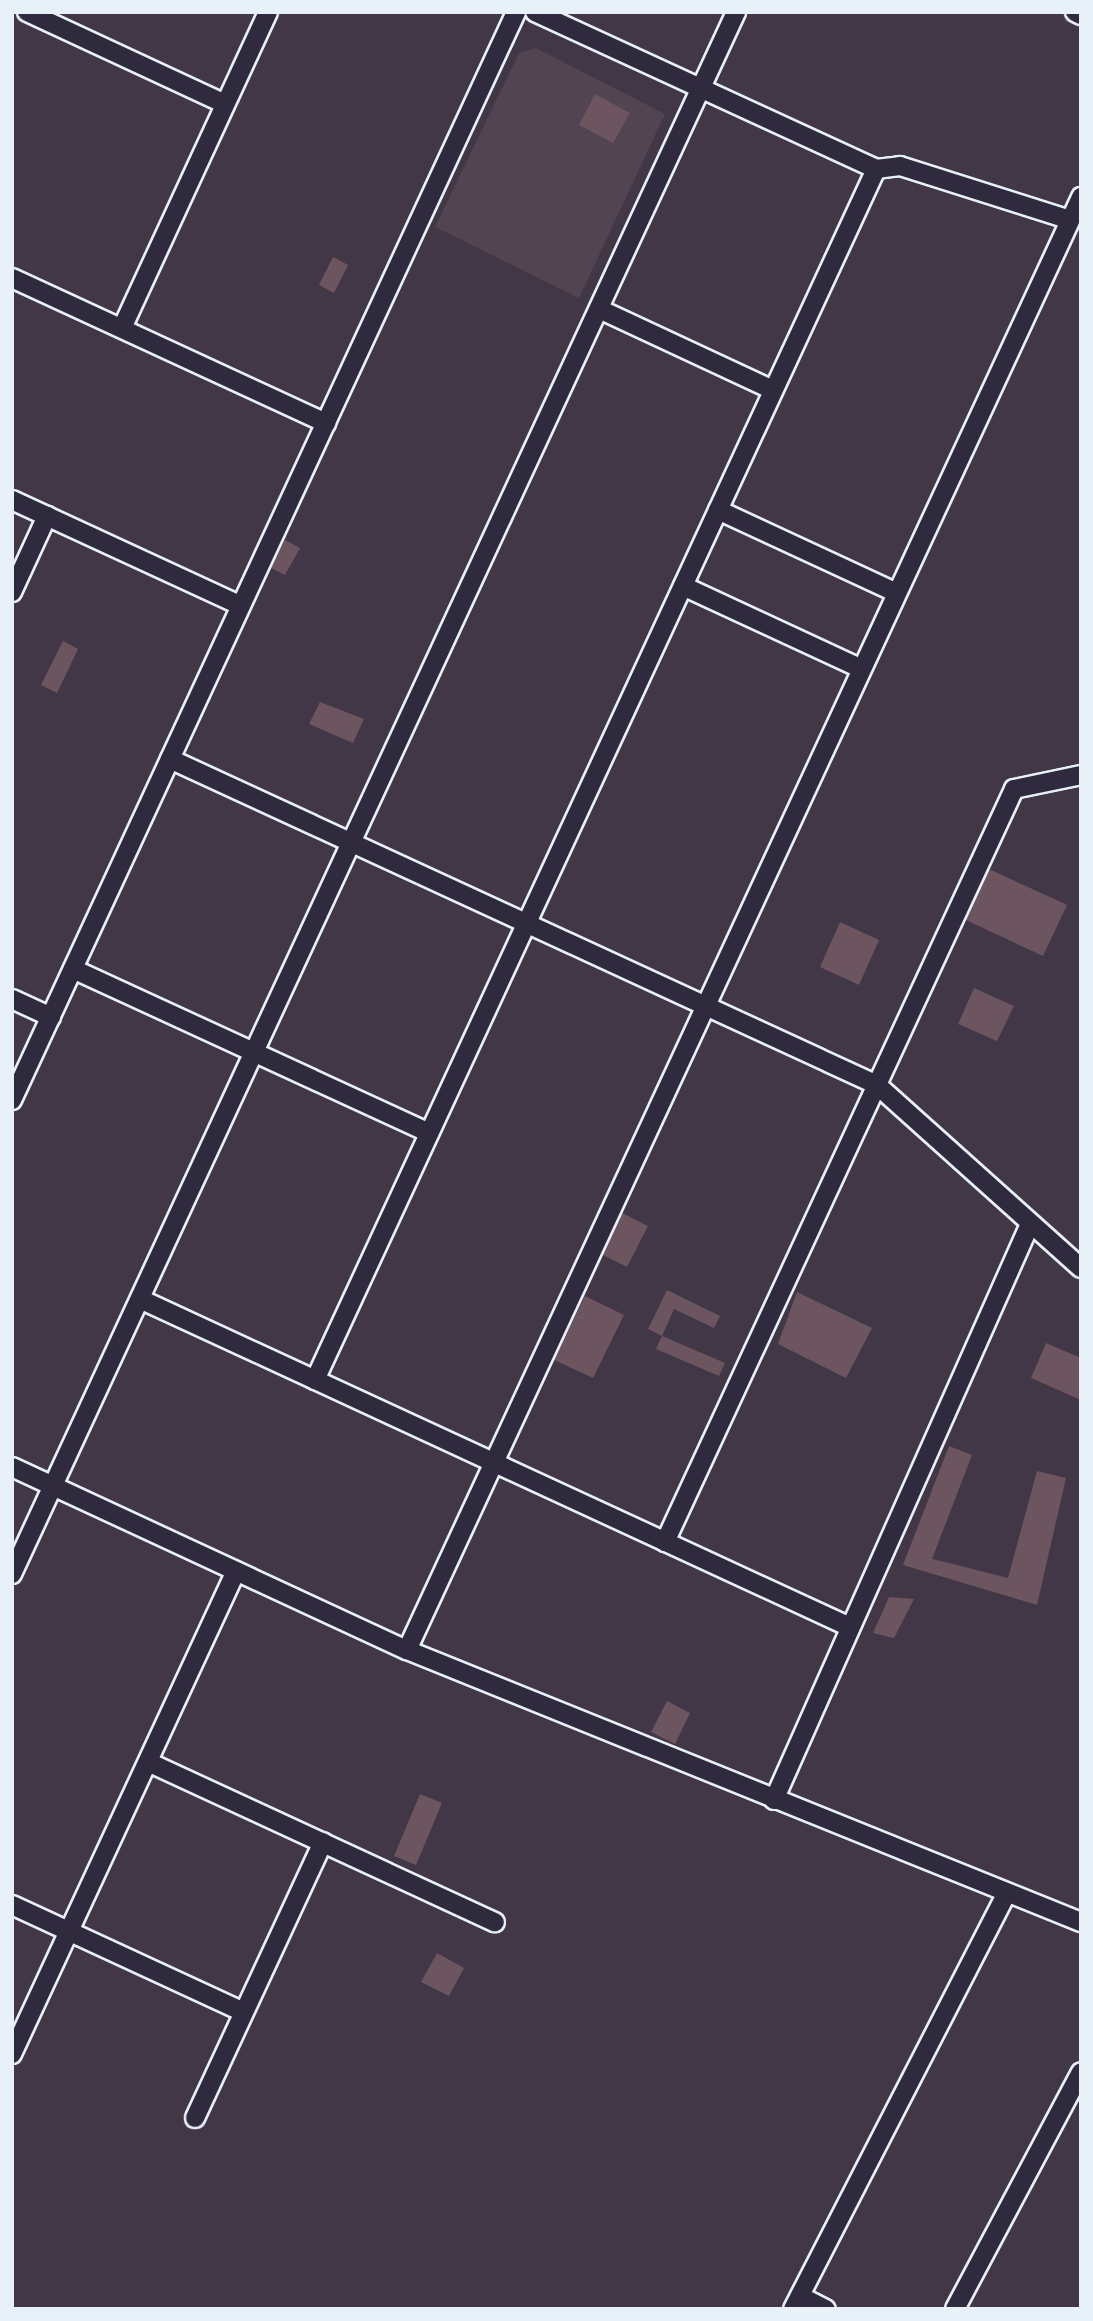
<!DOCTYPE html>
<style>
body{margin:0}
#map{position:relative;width:1093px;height:2321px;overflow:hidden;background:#423747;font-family:Dekko,sans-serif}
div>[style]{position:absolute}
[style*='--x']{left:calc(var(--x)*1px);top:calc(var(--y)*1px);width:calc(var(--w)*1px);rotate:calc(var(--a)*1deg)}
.built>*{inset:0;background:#524451}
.building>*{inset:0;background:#6d555f}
.roads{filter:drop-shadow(2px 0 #e8f1f8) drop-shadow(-2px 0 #e8f1f8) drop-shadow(0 2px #e8f1f8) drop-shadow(0 -2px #e8f1f8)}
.street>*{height:18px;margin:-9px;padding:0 9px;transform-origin:9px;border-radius:9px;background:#2f2a3d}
span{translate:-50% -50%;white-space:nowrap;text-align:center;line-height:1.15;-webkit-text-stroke:6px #2f2a3d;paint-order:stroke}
.frame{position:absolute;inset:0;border:14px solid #e8f1f8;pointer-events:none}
</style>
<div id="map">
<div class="built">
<i style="clip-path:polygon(536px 48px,665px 114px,579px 298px,435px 227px,519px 53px)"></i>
</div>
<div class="building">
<i style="clip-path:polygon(595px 94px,630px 113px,613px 143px,579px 125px)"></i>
<i style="clip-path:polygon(333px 257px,348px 265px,334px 293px,319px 285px)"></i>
<i style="clip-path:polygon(285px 540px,300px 548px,285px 575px,271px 568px)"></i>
<i style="clip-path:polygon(63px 641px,78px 649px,57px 693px,41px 685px)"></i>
<i style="clip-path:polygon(320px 702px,364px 719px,353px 743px,309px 724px)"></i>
<i style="clip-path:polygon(989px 869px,1067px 905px,1043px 956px,966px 920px)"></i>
<i style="clip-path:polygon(840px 922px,879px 940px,859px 985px,820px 967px)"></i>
<i style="clip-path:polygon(974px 988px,1014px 1006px,997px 1041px,958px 1024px)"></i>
<i style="clip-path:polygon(622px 1213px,648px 1226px,627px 1267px,603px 1255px)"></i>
<i style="clip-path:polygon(667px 1290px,720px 1316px,714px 1328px,674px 1309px,662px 1336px,648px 1329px)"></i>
<i style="clip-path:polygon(797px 1292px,872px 1328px,846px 1378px,778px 1344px)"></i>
<i style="clip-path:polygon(585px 1296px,624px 1315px,593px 1378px,554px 1360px)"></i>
<i style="clip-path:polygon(662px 1336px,725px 1363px,719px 1376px,656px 1349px)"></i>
<i style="clip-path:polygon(1046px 1343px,1081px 1358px,1081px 1400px,1031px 1378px)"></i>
<i style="clip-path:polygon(949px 1446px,972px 1455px,932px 1559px,945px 1562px,1008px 1578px,1037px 1471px,1066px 1478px,1037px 1605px,903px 1565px)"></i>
<i style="clip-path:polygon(889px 1597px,914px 1599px,894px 1638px,873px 1633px)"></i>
<i style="clip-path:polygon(667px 1701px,690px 1713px,675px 1744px,651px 1732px)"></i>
<i style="clip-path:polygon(420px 1794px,442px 1803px,416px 1865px,394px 1856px)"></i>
<i style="clip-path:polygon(437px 1953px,464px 1968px,449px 1996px,421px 1982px)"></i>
</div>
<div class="roads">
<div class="street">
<i style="--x:27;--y:12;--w:218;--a:24.9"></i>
<i style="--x:535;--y:12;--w:375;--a:24.7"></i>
<i style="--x:876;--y:169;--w:24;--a:-7"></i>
<i style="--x:900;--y:166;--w:178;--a:17.6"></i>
<i style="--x:1075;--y:12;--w:7;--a:27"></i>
<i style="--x:12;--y:278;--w:346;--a:24.8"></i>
<i style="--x:599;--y:309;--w:192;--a:25"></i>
<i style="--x:122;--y:328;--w:348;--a:-65.2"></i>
<i style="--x:12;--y:500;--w:252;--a:24.8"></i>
<i style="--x:718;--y:510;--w:197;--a:24.9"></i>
<i style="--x:683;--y:586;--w:197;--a:24.9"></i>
<i style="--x:12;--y:592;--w:84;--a:-65.3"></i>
<i style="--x:170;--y:759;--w:779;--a:24.75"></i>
<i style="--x:877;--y:1085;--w:274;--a:41.9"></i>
<i style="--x:73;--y:969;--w:392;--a:24.7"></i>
<i style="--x:12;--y:999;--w:43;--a:24.8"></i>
<i style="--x:12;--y:1100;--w:1199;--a:-65.14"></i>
<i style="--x:140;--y:1299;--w:782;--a:24.8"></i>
<i style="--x:315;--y:1380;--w:1335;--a:-65.14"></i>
<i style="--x:12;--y:1467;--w:435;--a:24.9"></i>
<i style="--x:407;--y:1650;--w:727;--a:21.98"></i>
<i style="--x:665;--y:1542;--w:830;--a:-65.13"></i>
<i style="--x:1014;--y:789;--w:68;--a:-11.8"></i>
<i style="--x:12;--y:1574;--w:1722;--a:-65.13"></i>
<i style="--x:407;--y:1650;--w:1602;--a:-65.11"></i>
<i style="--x:148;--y:1762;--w:382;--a:24.8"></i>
<i style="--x:774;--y:1800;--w:630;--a:-66.04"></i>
<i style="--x:12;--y:1905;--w:255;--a:24.8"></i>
<i style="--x:12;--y:2054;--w:532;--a:-65.12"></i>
<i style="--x:195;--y:2118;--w:304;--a:-65.1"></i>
<i style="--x:800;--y:2296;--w:29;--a:27"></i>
<i style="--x:793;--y:2309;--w:468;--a:-62.8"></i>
<i style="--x:955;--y:2309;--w:268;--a:-62"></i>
</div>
</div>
<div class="frame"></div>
</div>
